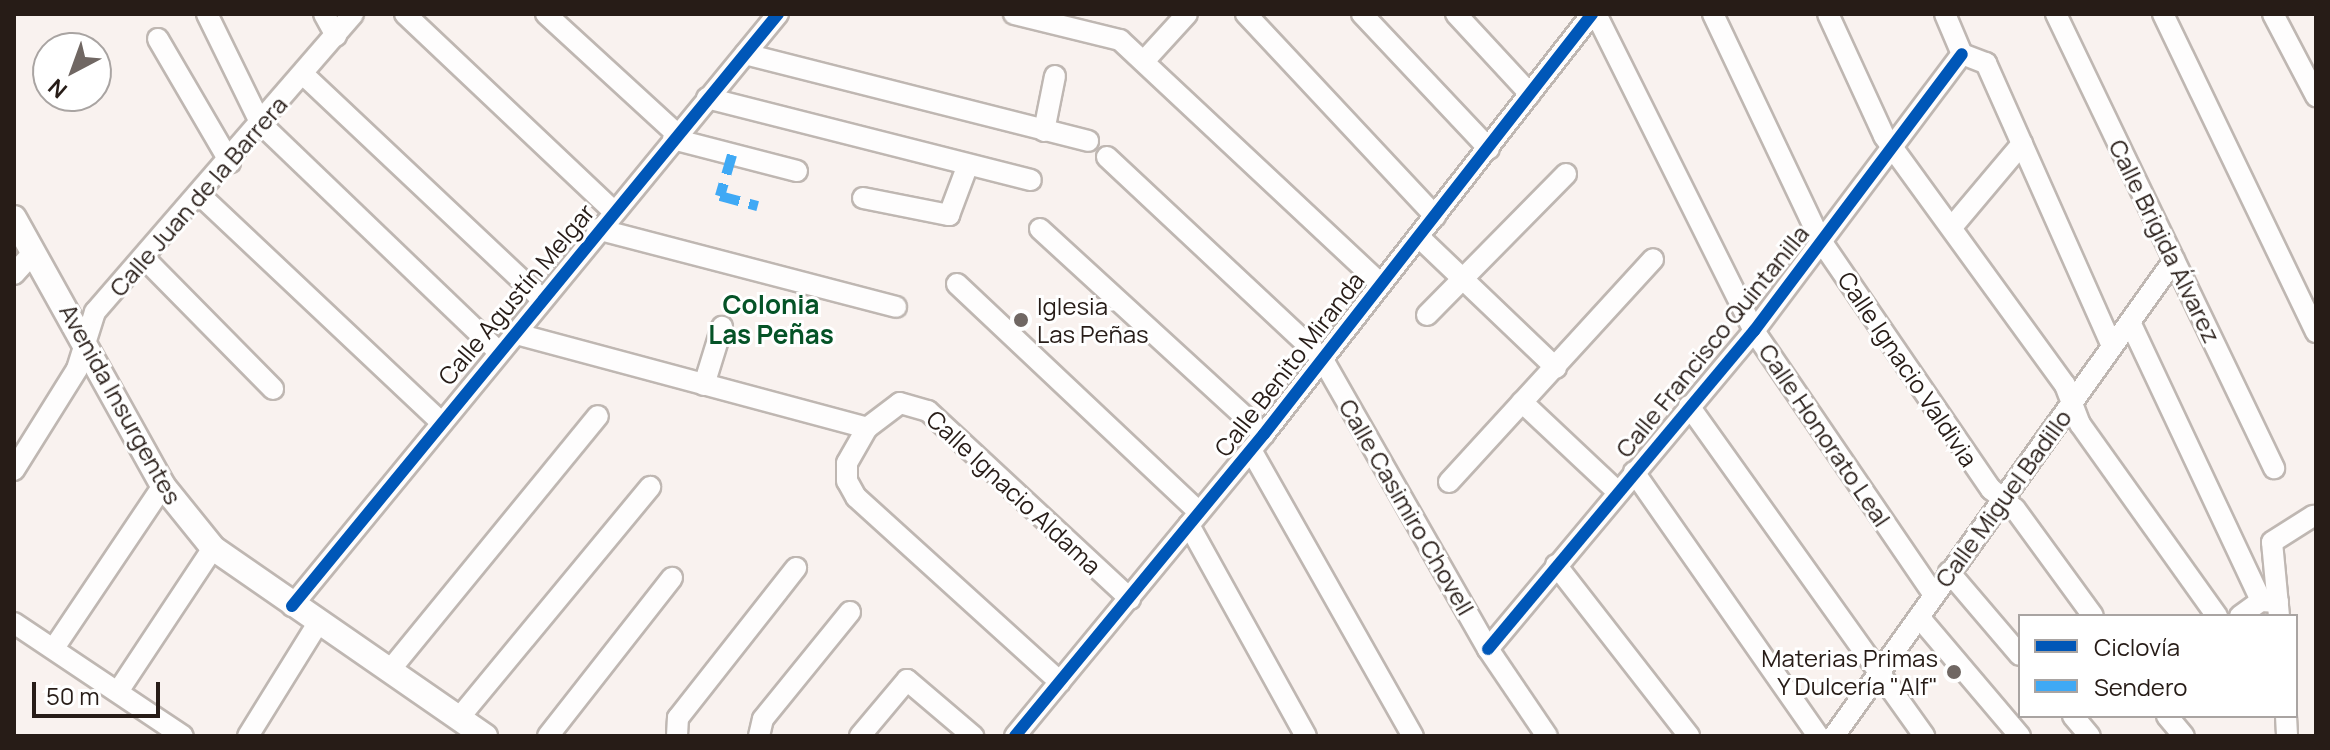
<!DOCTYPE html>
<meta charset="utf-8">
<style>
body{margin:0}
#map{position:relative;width:2330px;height:750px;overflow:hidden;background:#f9f2ef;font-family:Manrope,sans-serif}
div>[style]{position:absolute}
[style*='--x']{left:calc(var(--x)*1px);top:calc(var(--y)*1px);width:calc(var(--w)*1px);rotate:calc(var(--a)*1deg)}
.roads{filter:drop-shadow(2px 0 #bfb7b2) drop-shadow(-2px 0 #bfb7b2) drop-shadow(0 2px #bfb7b2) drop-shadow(0 -2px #bfb7b2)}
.minor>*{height:20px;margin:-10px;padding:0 10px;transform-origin:10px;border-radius:10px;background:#fefdfd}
.tertiary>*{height:24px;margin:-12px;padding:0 12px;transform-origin:12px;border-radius:12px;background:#fefdfd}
.quiet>*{height:10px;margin-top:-5px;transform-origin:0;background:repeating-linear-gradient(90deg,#3fa9f5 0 20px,transparent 0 30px)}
.cycleway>*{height:12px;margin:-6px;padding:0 6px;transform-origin:6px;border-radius:6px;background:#0057b8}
.dots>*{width:22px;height:22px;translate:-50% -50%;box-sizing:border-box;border:4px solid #fff;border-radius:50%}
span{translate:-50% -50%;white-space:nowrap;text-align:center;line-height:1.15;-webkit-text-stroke:6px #fff;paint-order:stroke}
.street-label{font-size:24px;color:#271c17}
.poi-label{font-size:24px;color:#271c17}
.left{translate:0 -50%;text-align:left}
.right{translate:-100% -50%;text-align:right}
.neighbourhood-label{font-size:26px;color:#055327;font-weight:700}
.frame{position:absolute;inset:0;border:16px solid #271c17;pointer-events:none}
.legend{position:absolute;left:2018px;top:614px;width:280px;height:104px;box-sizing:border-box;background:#fff;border:2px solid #a9a4a2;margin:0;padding:10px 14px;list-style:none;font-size:24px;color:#271c17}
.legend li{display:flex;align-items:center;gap:16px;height:40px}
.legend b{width:40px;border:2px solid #a9a4a2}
.north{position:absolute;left:32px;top:32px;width:80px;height:80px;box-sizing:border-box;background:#fff;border:2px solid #a9a4a2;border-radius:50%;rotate:221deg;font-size:22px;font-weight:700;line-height:32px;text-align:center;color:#271c17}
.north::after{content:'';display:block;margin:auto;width:28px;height:36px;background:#706763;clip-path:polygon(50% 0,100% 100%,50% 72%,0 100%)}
.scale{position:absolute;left:32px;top:682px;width:128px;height:36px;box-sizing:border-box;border:4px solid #271c17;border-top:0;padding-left:10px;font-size:24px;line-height:28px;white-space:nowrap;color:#271c17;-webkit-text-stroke:6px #fff;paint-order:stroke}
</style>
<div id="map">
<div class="roads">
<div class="minor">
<i style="--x:207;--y:14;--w:123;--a:63.9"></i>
<i style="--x:261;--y:124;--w:327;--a:43.8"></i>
<i style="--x:324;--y:14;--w:25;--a:61"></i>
<i style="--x:405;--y:14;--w:286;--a:43.4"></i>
<i style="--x:546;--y:14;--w:178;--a:42.5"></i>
<i style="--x:1014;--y:14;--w:109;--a:13.8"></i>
<i style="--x:1120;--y:40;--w:356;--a:43.1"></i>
<i style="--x:1246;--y:14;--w:277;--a:46.9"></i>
<i style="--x:1362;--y:14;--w:185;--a:46.7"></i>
<i style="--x:1456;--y:14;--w:109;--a:47.2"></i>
<i style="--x:1596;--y:14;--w:354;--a:63.5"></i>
<i style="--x:1754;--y:331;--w:317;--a:55.7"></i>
<i style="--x:1713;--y:14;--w:251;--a:64.6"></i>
<i style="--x:1821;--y:241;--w:301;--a:55.6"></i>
<i style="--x:1991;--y:489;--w:31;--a:40"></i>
<i style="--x:2015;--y:509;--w:132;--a:53.9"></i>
<i style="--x:1828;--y:14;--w:134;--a:65.3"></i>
<i style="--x:1884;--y:136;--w:308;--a:54"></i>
<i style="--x:2065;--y:385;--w:42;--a:69"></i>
<i style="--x:2080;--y:424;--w:236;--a:54.5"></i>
<i style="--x:1945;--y:14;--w:43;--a:67"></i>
<i style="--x:1962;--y:54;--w:26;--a:21"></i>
<i style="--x:1986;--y:63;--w:310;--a:66"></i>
<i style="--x:2056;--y:14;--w:504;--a:64.35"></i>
<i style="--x:2163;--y:14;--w:353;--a:64.3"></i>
<i style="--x:2273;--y:14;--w:93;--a:62.3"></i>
<i style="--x:158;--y:39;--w:143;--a:59.7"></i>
<i style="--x:745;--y:54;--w:354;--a:14.2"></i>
<i style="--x:1145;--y:60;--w:62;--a:-47.6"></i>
<i style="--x:304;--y:75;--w:325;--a:43.3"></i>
<i style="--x:707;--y:98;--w:334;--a:14.2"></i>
<i style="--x:1044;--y:131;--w:56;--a:-78.7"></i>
<i style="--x:673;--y:139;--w:128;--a:14.5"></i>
<i style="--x:1107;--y:157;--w:294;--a:43.1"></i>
<i style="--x:1322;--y:358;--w:335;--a:60.3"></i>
<i style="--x:1488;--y:649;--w:105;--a:55.9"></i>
<i style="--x:201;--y:196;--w:327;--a:43.3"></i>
<i style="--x:863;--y:198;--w:88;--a:11.2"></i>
<i style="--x:949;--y:215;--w:51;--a:-69.4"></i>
<i style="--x:1952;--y:227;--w:109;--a:-49.9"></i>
<i style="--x:597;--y:229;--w:309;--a:14.6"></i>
<i style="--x:1040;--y:229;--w:304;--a:42.5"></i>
<i style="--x:1420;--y:238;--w:188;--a:43.7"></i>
<i style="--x:146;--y:260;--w:181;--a:45.4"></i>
<i style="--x:14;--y:274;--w:30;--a:-48"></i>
<i style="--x:957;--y:284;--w:332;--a:43.3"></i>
<i style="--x:1427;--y:315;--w:198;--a:-45.4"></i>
<i style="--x:2130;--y:322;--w:308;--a:64.8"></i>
<i style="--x:2261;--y:601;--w:17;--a:3"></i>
<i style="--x:513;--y:333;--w:367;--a:15"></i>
<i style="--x:704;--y:385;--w:61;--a:-72.8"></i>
<i style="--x:1522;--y:402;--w:132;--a:43.2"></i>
<i style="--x:1689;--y:406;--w:405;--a:54.5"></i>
<i style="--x:1251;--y:450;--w:329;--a:60.5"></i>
<i style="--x:14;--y:470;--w:119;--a:-58"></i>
<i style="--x:77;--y:369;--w:60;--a:-72.5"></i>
<i style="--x:95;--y:312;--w:394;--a:-49.1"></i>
<i style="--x:1634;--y:472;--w:322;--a:55.1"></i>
<i style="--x:1449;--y:482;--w:302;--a:-47.5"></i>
<i style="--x:1189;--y:525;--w:241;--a:61"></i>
<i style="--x:1556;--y:565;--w:217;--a:52.1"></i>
<i style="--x:1949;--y:572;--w:109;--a:49.5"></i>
<i style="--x:292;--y:606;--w:766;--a:-50.62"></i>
<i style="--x:2240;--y:616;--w:26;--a:-36"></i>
<i style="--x:2279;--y:616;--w:74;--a:-95.4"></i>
<i style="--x:2272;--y:542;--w:49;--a:-32.4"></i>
<i style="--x:1919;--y:617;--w:156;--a:49.7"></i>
<i style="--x:14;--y:623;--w:203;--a:33.8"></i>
<i style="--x:54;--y:648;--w:195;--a:-56.1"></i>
<i style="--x:1488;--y:649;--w:415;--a:-50.1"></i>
<i style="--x:1754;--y:331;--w:346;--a:-53.1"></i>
<i style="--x:390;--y:670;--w:328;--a:-50.7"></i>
<i style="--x:1060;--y:682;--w:275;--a:-137.8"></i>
<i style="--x:856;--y:497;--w:18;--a:-119"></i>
<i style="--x:847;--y:481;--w:18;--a:-90"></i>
<i style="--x:847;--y:463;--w:40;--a:-60.3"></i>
<i style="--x:867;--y:428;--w:41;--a:-37.1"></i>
<i style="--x:900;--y:403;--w:29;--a:16"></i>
<i style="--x:928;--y:411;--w:276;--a:42.9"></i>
<i style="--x:119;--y:690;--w:170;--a:-56.5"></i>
<i style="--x:2073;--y:716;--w:26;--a:50"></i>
<i style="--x:2167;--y:716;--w:26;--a:50"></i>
<i style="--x:2286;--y:716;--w:20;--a:87"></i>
<i style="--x:459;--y:718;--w:300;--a:-50.4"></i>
<i style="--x:248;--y:736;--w:133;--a:-58.2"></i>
<i style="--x:548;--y:736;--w:201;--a:-51.9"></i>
<i style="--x:677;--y:736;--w:18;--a:-87"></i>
<i style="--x:678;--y:718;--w:191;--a:-51.8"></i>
<i style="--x:759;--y:736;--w:17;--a:-77"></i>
<i style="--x:763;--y:719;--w:138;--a:-50.9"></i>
<i style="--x:860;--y:736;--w:73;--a:-50"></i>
<i style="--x:907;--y:680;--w:87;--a:40.3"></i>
<i style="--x:1015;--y:736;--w:391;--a:-50.5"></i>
<i style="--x:1264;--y:434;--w:533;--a:-52.01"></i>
<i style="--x:1834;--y:736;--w:585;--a:-54.46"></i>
</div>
<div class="tertiary">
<i style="--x:14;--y:218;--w:307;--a:60.9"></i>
<i style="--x:163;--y:486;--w:80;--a:51.1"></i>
<i style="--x:213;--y:548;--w:331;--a:34.7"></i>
</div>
</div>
<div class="quiet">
<i style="--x:732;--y:155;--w:43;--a:106.3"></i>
<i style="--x:720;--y:196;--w:39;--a:15"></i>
</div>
<div class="cycleway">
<i style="--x:292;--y:606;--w:766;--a:-50.62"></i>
<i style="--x:1488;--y:649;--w:415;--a:-50.1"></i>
<i style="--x:1754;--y:331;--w:346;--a:-53.1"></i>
<i style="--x:1015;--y:736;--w:391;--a:-50.5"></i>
<i style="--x:1264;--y:434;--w:533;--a:-52.01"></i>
</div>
<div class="dots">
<i style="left:1021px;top:320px;background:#706763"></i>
<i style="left:1954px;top:672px;background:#706763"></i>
</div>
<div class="street-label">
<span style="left:198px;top:196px;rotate:-49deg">Calle Juan de la Barrera</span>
<span style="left:2165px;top:241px;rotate:64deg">Calle Brigida Álvarez</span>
<span style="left:516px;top:294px;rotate:-50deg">Calle Agustín Melgar</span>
<span style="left:1712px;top:341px;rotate:-51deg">Calle Francisco Quintanilla</span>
<span style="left:1289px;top:364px;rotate:-52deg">Calle Benito Miranda</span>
<span style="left:1908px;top:369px;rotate:56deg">Calle Ignacio Valdivia</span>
<span style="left:121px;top:404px;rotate:61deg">Avenida Insurgentes</span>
<span style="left:1825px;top:435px;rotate:56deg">Calle Honorato Leal</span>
<span style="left:1014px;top:492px;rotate:43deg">Calle Ignacio Aldama</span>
<span style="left:2003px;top:498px;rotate:-54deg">Calle Miguel Badillo</span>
<span style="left:1407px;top:507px;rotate:60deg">Calle Casimiro Chovell</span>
</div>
<div class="poi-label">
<span class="left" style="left:1037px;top:320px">Iglesia<br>Las Peñas</span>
<span class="right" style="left:1938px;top:672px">Materias Primas<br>Y Dulcería "Alf"</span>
</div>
<div class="neighbourhood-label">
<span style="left:771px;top:320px">Colonia<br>Las Peñas</span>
</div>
<div class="frame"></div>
<ul class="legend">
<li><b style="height:10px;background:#0057b8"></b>Ciclovía</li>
<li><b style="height:10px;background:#3fa9f5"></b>Sendero</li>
</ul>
<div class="north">N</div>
<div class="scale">50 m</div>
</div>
